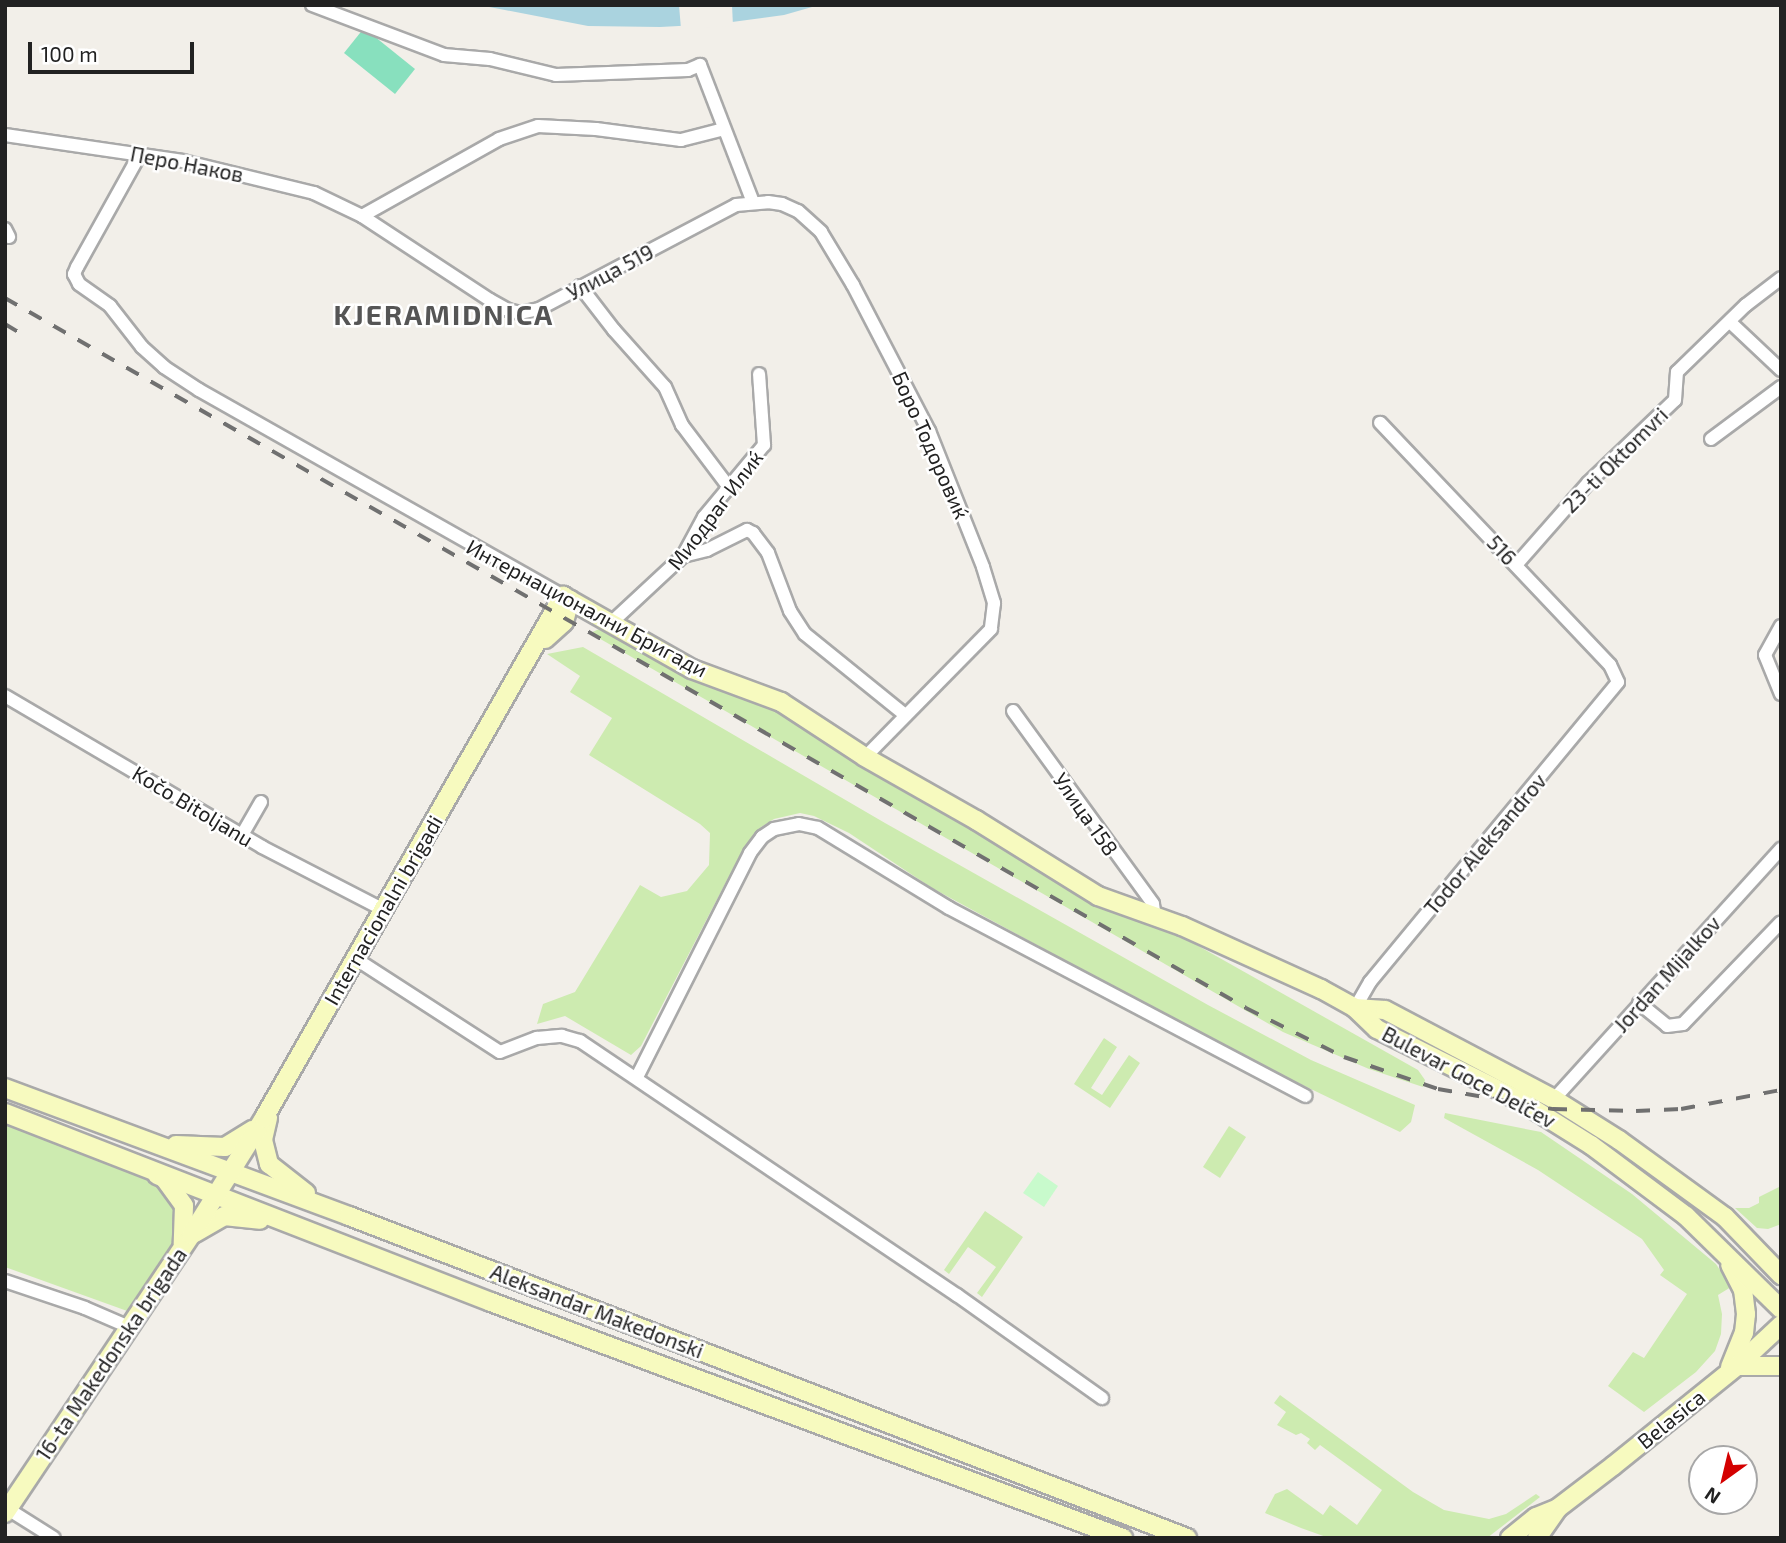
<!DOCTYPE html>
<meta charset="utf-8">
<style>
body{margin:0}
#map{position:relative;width:1786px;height:1543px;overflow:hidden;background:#f2efe9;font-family:"Exo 2",sans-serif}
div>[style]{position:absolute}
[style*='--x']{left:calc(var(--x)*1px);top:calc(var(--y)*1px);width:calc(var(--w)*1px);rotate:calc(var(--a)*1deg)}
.grass>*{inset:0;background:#cdebb0}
.park>*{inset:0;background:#c8facc}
.pitch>*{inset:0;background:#88e0be}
.water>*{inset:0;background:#aad3df}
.pier>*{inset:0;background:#f2efe9}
.roads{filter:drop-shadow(2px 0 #a9a9a9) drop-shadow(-2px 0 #a9a9a9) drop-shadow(0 2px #a9a9a9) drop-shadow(0 -2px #a9a9a9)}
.street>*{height:12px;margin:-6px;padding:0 6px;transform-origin:6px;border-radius:6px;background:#fff}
.secondary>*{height:18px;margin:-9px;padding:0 9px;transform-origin:9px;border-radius:9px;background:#f7fabf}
.rail>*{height:3.5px;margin-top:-1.75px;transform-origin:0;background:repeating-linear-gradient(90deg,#707070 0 14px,transparent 0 28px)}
span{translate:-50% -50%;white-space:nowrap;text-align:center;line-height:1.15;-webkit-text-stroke:5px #fff;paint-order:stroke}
.street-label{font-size:21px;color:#222}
.district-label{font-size:28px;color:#555;font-weight:700;letter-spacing:2px}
.frame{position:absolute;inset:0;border:7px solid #222;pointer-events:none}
.north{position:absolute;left:1688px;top:1445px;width:70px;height:70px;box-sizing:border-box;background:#fff;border:2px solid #a7a7a7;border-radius:50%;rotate:214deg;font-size:19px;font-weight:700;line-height:28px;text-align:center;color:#222}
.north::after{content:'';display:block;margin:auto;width:24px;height:32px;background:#d40000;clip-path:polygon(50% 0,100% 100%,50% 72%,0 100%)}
.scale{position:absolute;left:28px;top:42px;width:166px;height:32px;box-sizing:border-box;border:4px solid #222;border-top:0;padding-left:9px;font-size:21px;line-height:24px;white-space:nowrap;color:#222;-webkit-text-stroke:5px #fff;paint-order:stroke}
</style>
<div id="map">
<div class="grass">
<i style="clip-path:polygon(611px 624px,764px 701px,1418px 1070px,1425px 1080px,1423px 1087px,1369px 1069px,1283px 1032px,590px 633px)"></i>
<i style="clip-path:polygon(583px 647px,885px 823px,1208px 1005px,1311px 1060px,1415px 1105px,1411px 1122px,1400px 1132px,1226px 1048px,932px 888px,849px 833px,814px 816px,800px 813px,774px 819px,761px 827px,739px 857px,641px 1046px,631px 1055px,565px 1016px,537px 1024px,543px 1004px,575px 992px,640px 885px,661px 897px,687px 891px,709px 865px,710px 833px,700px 824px,589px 755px,612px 718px,570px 692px,580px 676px,547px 654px)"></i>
<i style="clip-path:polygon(1104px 1038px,1117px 1047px,1091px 1088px,1102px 1095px,1129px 1055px,1140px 1063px,1110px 1108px,1074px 1084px)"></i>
<i style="clip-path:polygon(1445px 1113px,1541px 1132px,1632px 1194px,1716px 1264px,1731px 1287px,1718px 1295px,1722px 1314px,1721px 1334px,1715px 1351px,1696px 1372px,1644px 1412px,1608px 1386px,1633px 1352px,1644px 1358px,1687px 1294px,1660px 1275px,1664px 1270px,1642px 1239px,1538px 1170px,1444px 1118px)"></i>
<i style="clip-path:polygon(5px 1124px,157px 1181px,179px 1208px,177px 1237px,130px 1312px,5px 1267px)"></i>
<i style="clip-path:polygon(1229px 1126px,1246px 1137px,1220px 1178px,1203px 1167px)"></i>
<i style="clip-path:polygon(1781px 1186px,1781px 1224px,1768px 1229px,1757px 1228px,1735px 1208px,1749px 1208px,1759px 1203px,1759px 1197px)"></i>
<i style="clip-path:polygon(985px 1211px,1023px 1237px,982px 1297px,977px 1293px,996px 1267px,968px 1247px,949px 1274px,944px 1270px)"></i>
<i style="clip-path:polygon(1280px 1395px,1413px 1492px,1444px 1510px,1489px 1519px,1506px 1514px,1536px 1494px,1540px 1497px,1487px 1538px,1329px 1538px,1301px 1528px,1265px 1513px,1275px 1494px,1287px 1489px,1323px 1515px,1330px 1505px,1357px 1525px,1382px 1490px,1320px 1445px,1315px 1450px,1307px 1443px,1310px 1439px,1301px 1433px,1296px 1435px,1277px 1425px,1286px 1412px,1274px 1403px)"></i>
</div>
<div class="park">
<i style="clip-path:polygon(1038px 1172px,1058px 1186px,1044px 1207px,1023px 1193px)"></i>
</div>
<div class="pitch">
<i style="clip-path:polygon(364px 28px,415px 69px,395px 94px,344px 53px)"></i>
</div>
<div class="water">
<i style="clip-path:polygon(479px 5px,819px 5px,784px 15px,717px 24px,660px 27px,588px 26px)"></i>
</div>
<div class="pier">
<i style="clip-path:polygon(679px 5px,732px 5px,733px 26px,681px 29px)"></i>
</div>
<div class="roads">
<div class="street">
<i style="--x:312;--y:5;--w:141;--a:20.7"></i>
<i style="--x:444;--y:55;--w:46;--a:5"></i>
<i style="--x:490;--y:59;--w:68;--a:13.6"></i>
<i style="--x:556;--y:75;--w:132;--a:-2.2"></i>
<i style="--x:688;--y:70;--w:13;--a:-23"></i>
<i style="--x:700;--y:65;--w:147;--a:68.9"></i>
<i style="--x:5;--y:135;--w:180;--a:8.3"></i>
<i style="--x:183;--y:161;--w:135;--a:13.7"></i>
<i style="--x:314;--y:193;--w:53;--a:25.6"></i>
<i style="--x:362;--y:216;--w:153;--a:33.3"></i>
<i style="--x:490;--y:300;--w:21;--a:29"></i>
<i style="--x:508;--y:310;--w:12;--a:14"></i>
<i style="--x:520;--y:313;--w:19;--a:-12"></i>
<i style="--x:539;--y:309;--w:223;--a:-27.8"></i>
<i style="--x:736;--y:205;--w:32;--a:-5"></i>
<i style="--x:768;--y:202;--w:14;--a:8"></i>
<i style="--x:782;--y:204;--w:17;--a:24"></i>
<i style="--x:798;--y:211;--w:31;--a:42"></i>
<i style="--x:821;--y:232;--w:62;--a:58.9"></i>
<i style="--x:853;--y:285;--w:165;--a:62.5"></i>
<i style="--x:929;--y:431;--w:146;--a:68.3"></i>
<i style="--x:983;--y:567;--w:38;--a:73"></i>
<i style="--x:994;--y:603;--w:26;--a:97"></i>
<i style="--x:991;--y:629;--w:180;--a:134.5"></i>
<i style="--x:140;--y:154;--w:129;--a:119.1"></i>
<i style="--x:77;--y:267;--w:8;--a:113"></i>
<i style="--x:74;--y:274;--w:11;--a:63"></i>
<i style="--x:79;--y:284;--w:38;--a:35"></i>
<i style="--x:110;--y:306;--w:52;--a:52"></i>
<i style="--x:142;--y:347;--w:30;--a:42"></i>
<i style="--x:164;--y:367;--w:42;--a:33.3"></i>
<i style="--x:199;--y:390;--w:418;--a:29.5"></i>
<i style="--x:362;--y:216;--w:157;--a:-29.3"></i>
<i style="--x:499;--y:139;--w:41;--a:-18.4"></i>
<i style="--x:538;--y:126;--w:58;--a:3"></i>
<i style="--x:596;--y:129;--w:86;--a:7.4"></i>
<i style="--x:681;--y:140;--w:44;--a:-14.3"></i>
<i style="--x:5;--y:229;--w:9;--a:63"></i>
<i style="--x:580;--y:286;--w:56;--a:52.3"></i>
<i style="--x:614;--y:330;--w:76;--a:48.2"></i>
<i style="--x:665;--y:387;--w:42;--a:65.9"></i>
<i style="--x:682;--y:425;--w:76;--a:53"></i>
<i style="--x:1730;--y:322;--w:70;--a:43.3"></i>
<i style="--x:1711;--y:439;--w:87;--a:-36.6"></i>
<i style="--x:683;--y:556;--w:25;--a:-14"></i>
<i style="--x:707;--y:550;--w:45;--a:-26.6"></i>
<i style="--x:747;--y:530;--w:7;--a:27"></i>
<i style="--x:753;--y:533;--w:25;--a:53"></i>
<i style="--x:768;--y:553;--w:62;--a:69.2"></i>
<i style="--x:790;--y:611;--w:27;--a:57"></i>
<i style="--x:805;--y:634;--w:129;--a:39"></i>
<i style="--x:1516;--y:565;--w:109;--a:-48.7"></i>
<i style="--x:1588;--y:483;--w:120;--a:-43.7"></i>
<i style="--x:1675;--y:400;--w:28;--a:-86"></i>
<i style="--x:1677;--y:372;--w:96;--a:-44.2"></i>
<i style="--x:1746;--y:305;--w:44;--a:-37.6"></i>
<i style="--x:612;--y:622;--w:97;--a:-42.9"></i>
<i style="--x:683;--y:556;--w:44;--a:-61.7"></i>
<i style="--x:704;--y:517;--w:94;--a:-50.2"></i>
<i style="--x:764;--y:445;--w:71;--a:-94"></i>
<i style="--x:1781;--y:626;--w:33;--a:119"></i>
<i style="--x:1765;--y:655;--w:42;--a:67.7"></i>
<i style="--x:5;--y:696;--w:298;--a:30.4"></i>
<i style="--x:262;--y:847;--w:137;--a:27.3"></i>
<i style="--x:1013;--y:711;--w:238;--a:54"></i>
<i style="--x:1153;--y:904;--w:14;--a:82"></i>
<i style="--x:242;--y:835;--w:38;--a:-60"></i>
<i style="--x:356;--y:959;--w:171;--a:32.9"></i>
<i style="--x:500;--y:1052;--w:40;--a:-21"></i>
<i style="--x:537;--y:1038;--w:25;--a:-5"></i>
<i style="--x:562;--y:1036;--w:19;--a:16"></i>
<i style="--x:580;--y:1041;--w:455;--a:34"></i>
<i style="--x:957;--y:1295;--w:178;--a:35.4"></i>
<i style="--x:1639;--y:1003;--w:36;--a:39"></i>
<i style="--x:1667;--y:1026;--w:16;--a:-7"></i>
<i style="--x:1683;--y:1024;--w:141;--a:-46.1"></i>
<i style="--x:1355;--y:1008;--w:30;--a:-60"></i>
<i style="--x:1370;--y:982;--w:389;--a:-50.4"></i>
<i style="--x:1618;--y:682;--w:19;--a:-115"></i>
<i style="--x:1610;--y:665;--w:334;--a:-133.5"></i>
<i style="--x:637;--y:1077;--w:251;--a:-63.2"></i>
<i style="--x:750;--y:853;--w:20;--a:-53"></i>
<i style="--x:762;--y:837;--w:14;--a:-34"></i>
<i style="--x:774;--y:829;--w:25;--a:-11"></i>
<i style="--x:799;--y:824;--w:19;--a:12"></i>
<i style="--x:818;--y:828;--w:153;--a:31.4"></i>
<i style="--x:949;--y:908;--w:403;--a:27.8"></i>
<i style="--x:1554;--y:1099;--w:338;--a:-47.8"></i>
<i style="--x:5;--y:1281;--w:84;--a:18.6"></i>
<i style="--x:85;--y:1308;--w:48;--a:23.4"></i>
<i style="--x:8;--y:1509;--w:54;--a:32.2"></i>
</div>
<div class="secondary">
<i style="--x:545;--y:639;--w:25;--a:-42"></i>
<i style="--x:564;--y:622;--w:23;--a:-75"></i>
<i style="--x:1355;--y:1008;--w:30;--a:4"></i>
<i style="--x:1385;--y:1010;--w:191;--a:27.8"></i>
<i style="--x:1554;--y:1099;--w:77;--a:32.2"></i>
<i style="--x:1619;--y:1140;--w:131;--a:36"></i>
<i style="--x:1725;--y:1217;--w:81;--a:46"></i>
<i style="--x:5;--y:1088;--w:367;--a:20.4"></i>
<i style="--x:349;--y:1216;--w:898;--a:21.02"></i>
<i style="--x:5;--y:1113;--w:521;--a:21.25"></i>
<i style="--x:491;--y:1302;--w:675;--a:20.48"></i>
<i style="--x:268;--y:1118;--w:23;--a:103"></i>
<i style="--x:263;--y:1140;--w:25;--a:76"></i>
<i style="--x:269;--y:1164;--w:47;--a:38.1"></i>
<i style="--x:176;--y:1145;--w:49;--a:2.3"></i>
<i style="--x:225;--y:1147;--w:32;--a:-32"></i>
<i style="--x:157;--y:1175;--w:8;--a:23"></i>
<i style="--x:164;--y:1178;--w:34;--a:54"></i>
<i style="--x:184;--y:1206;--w:38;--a:92"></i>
<i style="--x:195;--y:1233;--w:34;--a:-30"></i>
<i style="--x:224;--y:1216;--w:36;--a:6"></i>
<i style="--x:1737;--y:1366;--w:44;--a:0"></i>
<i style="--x:1730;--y:1367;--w:37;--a:-68"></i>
<i style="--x:1744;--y:1333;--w:19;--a:-84"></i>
<i style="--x:1746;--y:1314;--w:24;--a:-97"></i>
<i style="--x:1743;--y:1290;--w:28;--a:-117"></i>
<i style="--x:5;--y:1513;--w:334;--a:-56.2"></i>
<i style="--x:191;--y:1235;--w:138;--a:-58"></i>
<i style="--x:264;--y:1118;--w:602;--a:-60.2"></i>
<i style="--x:563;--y:596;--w:148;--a:29.5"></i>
<i style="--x:692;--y:669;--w:95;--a:20.3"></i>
<i style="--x:781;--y:702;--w:100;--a:33.2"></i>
<i style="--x:865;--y:757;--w:128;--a:29.6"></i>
<i style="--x:976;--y:820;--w:144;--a:31.9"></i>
<i style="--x:1098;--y:896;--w:89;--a:19.7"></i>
<i style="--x:1182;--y:926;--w:153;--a:24.4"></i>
<i style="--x:1321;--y:989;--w:39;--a:29"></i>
<i style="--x:1355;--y:1008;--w:30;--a:44"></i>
<i style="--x:1377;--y:1029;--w:159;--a:26.6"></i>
<i style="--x:1519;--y:1100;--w:85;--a:32"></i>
<i style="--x:1591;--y:1145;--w:119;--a:36.8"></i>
<i style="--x:1686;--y:1216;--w:133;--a:44.4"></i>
<i style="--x:1510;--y:1538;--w:33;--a:-39"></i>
<i style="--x:1536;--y:1517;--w:24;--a:-22"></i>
<i style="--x:1558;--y:1508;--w:69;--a:-37.4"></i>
<i style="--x:1613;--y:1466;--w:159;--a:-38.9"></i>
<i style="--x:1737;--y:1366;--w:60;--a:-43"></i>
<i style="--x:1537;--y:1538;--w:35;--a:-55"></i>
</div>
</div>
<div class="rail">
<i style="--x:5;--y:298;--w:1430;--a:29.77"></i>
<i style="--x:1246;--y:1008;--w:110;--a:26.6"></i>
<i style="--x:1344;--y:1057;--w:99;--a:18.8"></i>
<i style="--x:1438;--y:1089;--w:117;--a:9.9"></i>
<i style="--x:1553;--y:1109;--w:83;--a:1.4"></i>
<i style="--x:1636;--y:1111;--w:45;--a:-2.5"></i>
<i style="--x:1681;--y:1109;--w:102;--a:-10.8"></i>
<i style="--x:5;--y:324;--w:27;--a:31"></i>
</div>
<div class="street-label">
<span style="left:187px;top:164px;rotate:11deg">Перо Наков</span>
<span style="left:610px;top:272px;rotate:-28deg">Улица 519</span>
<span style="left:931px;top:445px;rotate:66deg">Боро Тодоровиќ</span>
<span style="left:1615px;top:460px;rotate:-45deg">23-ti Oktomvri</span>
<span style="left:715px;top:510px;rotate:-53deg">Миодраг Илиќ</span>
<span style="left:1502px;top:550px;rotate:47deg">516</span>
<span style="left:587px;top:608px;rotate:28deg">Интернационални Бригади</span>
<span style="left:193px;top:806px;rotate:31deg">Kočo Bitoljanu</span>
<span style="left:1086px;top:814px;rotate:55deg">Улица 158</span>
<span style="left:1485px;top:844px;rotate:-50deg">Todor Aleksandrov</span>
<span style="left:383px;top:910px;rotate:-60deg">Internacionalni brigadi</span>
<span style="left:1667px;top:974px;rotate:-48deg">Jordan Mijalkov</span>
<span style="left:1469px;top:1077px;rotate:28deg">Bulevar Goce Delčev</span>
<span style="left:597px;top:1311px;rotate:21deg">Aleksandar Makedonski</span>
<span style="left:111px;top:1354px;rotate:-56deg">16-ta Makedonska brigada</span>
<span style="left:1671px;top:1419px;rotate:-39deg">Belasica</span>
</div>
<div class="district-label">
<span style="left:444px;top:314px">KJERAMIDNICA</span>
</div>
<div class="frame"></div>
<div class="north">N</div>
<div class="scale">100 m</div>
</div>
